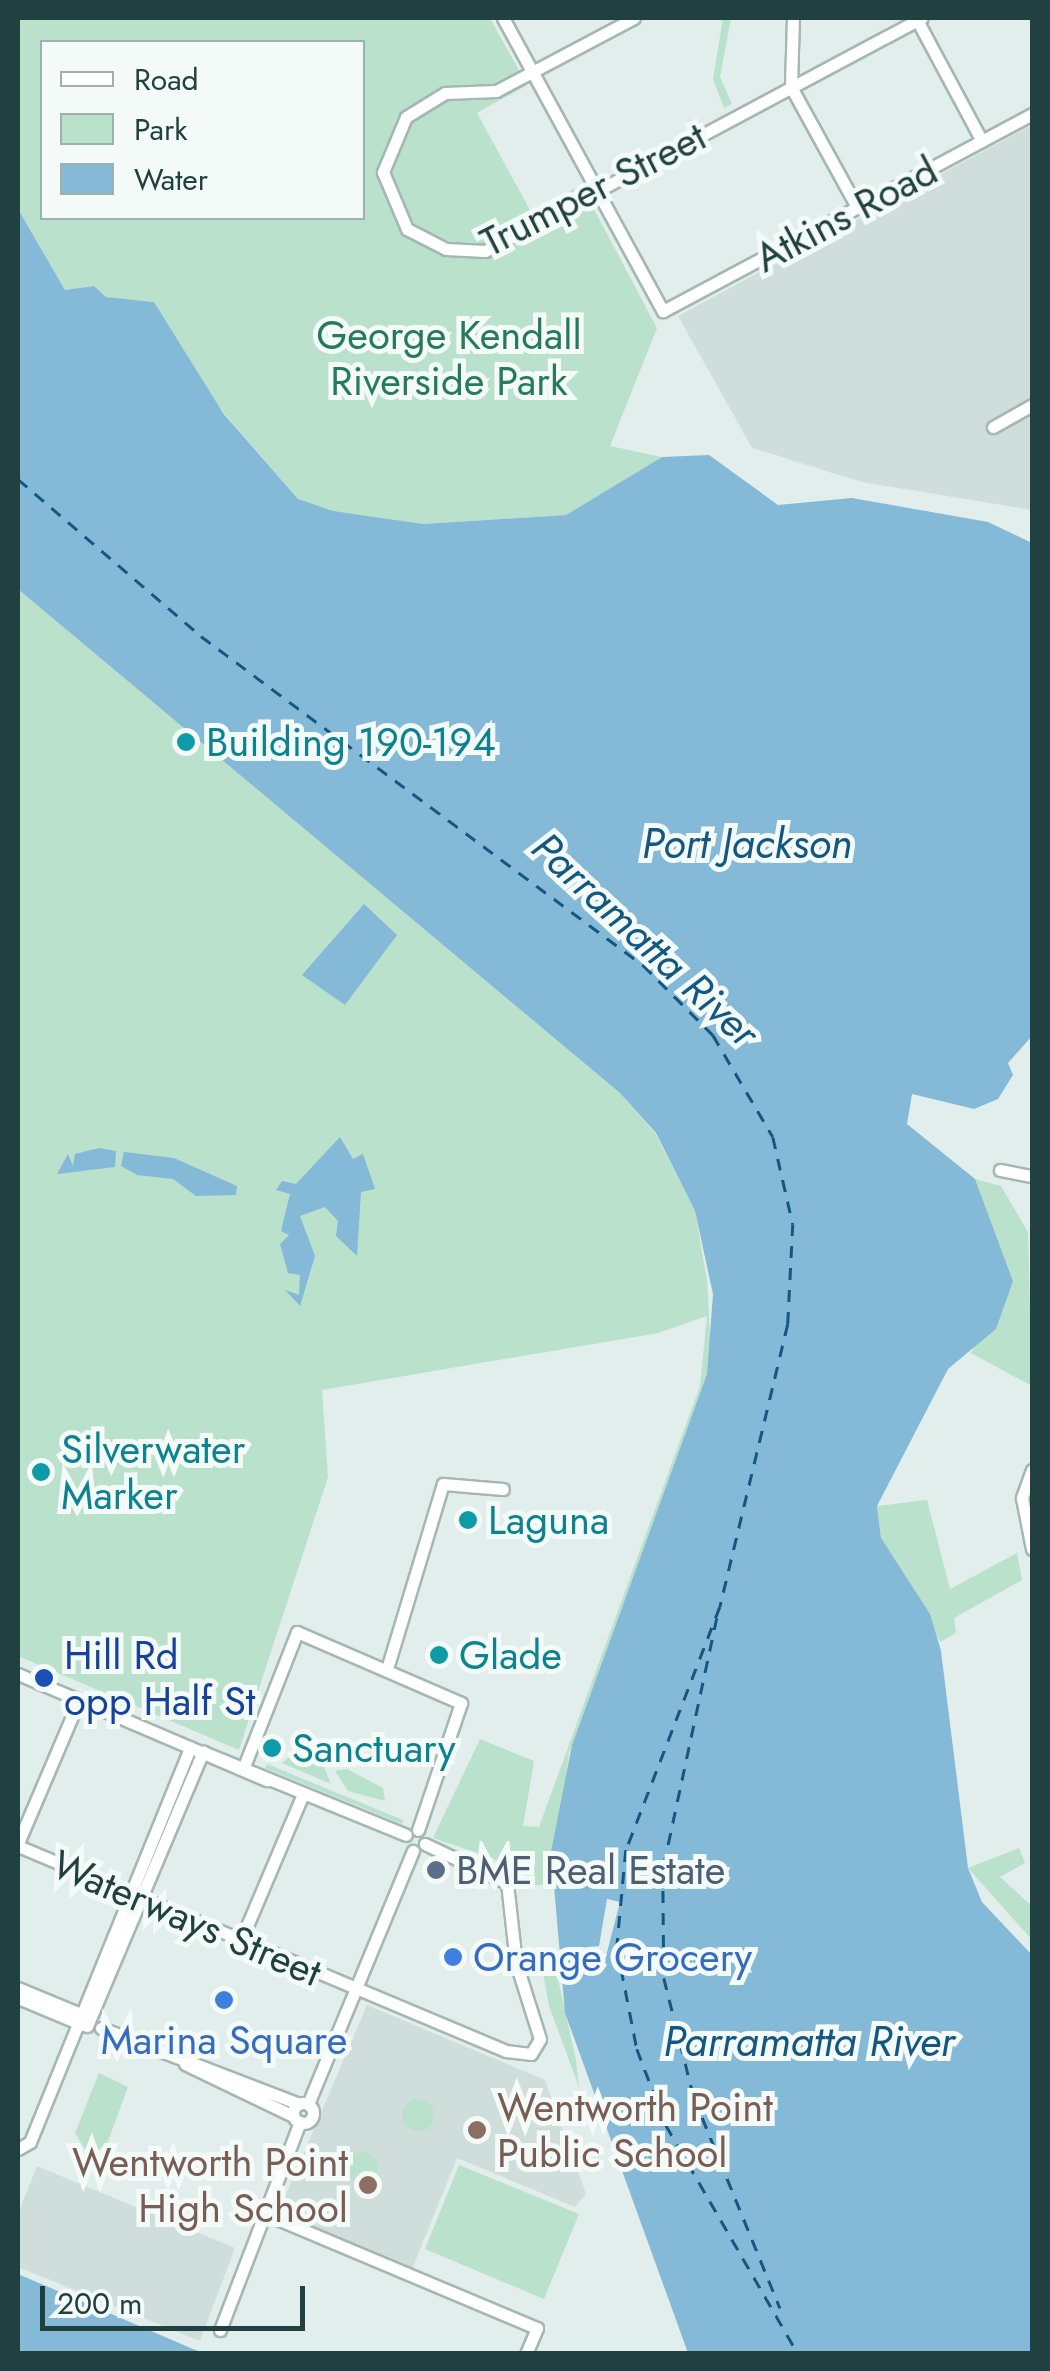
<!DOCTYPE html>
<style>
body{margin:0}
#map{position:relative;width:1050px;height:2371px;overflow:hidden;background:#e2eeeb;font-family:Jost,sans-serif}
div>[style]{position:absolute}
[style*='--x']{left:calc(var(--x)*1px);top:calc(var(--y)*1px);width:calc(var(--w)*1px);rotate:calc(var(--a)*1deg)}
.built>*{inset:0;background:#d0dedb}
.green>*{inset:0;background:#b9e1cc}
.round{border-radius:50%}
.water>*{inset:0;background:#85b9d8}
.pier>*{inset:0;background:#e2eeeb}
.ferry>*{height:2.5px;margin-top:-1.25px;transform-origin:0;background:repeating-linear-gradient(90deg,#145882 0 12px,transparent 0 22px)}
.roads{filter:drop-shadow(2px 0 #a4b7b4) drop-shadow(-2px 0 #a4b7b4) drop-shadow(0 2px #a4b7b4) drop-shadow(0 -2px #a4b7b4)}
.minor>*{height:11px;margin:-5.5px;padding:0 5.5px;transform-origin:5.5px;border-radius:5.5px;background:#fff}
.minor>.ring{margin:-5.5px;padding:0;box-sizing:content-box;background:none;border:11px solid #fff;border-radius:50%}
.dots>*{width:28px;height:28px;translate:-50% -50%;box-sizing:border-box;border:5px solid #f3faf8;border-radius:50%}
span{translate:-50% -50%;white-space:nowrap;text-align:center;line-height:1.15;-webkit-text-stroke:10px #f3faf8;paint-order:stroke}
.street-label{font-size:40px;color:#20413f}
.park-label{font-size:40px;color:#267b5a}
.culture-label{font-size:40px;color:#0d838f}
.left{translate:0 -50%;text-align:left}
.transit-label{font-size:40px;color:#164399}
.service-label{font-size:40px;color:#4e5e75}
.shop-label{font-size:40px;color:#366cbe}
.education-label{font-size:40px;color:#785e54}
.right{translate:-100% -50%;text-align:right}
.water-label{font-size:42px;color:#145882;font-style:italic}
.frame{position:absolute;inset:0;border:20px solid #20413f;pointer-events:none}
.legend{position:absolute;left:40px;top:40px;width:325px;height:180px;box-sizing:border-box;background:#f3faf8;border:2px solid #9fb0ae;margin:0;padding:12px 18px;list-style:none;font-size:30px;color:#20413f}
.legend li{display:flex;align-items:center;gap:20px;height:50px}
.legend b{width:50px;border:2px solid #9fb0ae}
.scale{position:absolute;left:40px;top:2286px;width:265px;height:45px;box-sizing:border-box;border:5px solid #20413f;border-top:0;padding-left:12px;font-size:30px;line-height:35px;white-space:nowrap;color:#20413f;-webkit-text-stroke:8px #f3faf8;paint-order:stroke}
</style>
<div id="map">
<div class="built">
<i style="clip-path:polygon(1032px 125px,1032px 510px,862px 482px,752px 448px,678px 316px)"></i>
<i style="clip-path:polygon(367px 2005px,545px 2080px,586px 2194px,575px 2207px,457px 2158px,412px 2269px,278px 2213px)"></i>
<i style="clip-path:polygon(37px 2166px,235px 2248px,200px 2341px,18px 2267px,18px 2214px)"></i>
</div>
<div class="green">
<i style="clip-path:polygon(evenodd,18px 18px,490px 18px,527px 85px,477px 113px,531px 212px,581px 185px,657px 328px,610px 446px,662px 457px,566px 515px,423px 524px,346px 513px,514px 705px,65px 296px,193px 387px,297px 500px,320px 508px,298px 499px,200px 385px,154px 302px,105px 297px,94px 286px,65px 290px,18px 209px,18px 18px,42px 42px,362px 42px,362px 218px,42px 218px,42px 42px)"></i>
<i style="clip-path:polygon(723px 18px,731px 18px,720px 77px,732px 104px,724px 108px,713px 79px)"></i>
<i style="clip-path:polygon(18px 586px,620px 1093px,655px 1133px,695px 1211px,707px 1280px,711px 1355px,707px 1374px,569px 1753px,552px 1884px,519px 1886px,493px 1858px,433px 1838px,480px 1739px,534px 1761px,523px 1826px,539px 1827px,700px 1386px,707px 1316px,658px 1333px,322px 1390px,328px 1477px,239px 1750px,18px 1656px)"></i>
<i style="clip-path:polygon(975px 1179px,1001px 1186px,1028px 1232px,1032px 1386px,971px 1353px,1013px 1281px)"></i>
<i style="clip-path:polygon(927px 1500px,950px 1589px,1017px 1553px,1022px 1580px,954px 1618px,956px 1633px,940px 1642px,881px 1538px,877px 1506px)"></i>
<i style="clip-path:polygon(298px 1750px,319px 1755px,331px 1784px,282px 1763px)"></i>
<i style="clip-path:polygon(267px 1764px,403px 1820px,402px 1824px,265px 1768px)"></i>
<i style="clip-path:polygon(347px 1769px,383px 1788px,385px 1801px,348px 1791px,335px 1771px)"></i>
<i style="clip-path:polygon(1019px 1848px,1025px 1863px,1000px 1877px,1032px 1906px,1032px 1940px,968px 1868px)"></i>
<i style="clip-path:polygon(554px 1961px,576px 2060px,579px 2087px,549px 2006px,541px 1962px)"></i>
<i style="clip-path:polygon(99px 2073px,128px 2087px,107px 2144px,89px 2156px,75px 2133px)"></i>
<i class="round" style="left:402px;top:2099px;width:32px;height:32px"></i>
<i class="round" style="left:346px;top:2152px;width:32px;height:32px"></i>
<i style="clip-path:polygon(459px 2165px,579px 2214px,544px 2299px,425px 2249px)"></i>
</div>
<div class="water">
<i style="clip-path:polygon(18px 209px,65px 290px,94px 286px,106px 297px,154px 302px,223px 413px,298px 499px,333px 511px,423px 524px,566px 515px,662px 457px,709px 455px,778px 505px,852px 498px,988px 522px,1032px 543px,1032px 1036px,1008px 1063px,1013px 1075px,998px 1099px,974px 1109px,912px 1094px,907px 1124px,975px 1179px,1013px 1281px,996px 1329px,948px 1369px,877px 1506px,881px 1538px,930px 1614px,941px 1651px,968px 1868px,982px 1902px,1032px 1955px,1032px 2353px,688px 2353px,565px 2013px,551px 1852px,572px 1745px,707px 1374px,713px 1294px,695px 1211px,656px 1133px,620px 1093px,18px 589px)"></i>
<i style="clip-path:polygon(364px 904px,397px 935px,345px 1005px,302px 975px)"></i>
<i style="clip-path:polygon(340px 1137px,353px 1159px,363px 1154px,375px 1189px,361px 1192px,357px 1256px,336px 1236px,338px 1221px,325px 1207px,300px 1216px,315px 1256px,300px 1306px,285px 1290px,299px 1295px,300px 1275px,288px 1273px,280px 1244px,289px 1235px,281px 1231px,290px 1194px,276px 1190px,282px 1181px,296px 1184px)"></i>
<i style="clip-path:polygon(99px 1148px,116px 1151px,115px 1167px,57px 1174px,68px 1154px,73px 1166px,75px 1154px)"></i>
<i style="clip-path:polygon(124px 1152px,174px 1158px,237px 1186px,236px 1195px,196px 1196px,173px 1179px,137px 1175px,121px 1166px)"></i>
<i style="clip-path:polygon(18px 2274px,193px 2349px,204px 2353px,18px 2353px)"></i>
</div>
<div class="pier">
<i style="clip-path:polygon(607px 1899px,620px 1902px,605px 1960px,556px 1960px,556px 1950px,599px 1946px)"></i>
</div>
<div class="ferry">
<i style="--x:18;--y:479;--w:241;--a:40.6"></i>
<i style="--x:201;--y:636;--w:551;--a:36.66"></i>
<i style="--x:643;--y:965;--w:99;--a:45"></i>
<i style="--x:713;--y:1035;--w:118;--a:59.5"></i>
<i style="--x:773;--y:1137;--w:89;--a:77.1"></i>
<i style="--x:793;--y:1224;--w:100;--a:92.9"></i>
<i style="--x:788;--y:1324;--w:291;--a:103.5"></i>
<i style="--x:720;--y:1607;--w:261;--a:111.1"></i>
<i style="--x:626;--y:1850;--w:97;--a:95.3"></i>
<i style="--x:617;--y:1947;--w:104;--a:78.9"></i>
<i style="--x:637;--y:2049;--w:81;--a:69.1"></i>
<i style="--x:666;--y:2125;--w:264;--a:60"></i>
<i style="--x:717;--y:1618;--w:257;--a:102.1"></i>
<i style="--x:663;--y:1869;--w:109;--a:89.5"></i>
<i style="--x:664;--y:1978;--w:123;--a:75.9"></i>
<i style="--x:694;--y:2097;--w:228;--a:67.8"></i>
</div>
<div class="roads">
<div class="minor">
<i style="--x:503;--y:18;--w:334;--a:61.4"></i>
<i style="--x:663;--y:311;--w:418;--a:-28.1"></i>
<i style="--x:634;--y:18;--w:156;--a:152.1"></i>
<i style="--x:496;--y:91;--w:51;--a:177.8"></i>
<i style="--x:445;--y:93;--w:46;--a:148.4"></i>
<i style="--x:406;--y:117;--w:60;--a:112.7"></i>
<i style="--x:383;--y:172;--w:62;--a:67.2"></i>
<i style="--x:407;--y:229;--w:44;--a:27.1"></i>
<i style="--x:446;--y:249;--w:39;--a:3"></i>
<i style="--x:485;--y:251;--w:495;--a:-28.1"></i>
<i style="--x:793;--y:18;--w:69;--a:91.7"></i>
<i style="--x:791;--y:87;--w:137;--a:61.2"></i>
<i style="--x:917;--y:20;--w:137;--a:61.8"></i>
<i style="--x:993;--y:427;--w:45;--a:-29.4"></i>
<i style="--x:1000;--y:1170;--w:33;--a:11"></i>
<i style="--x:1032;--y:1470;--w:30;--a:110"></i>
<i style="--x:1022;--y:1498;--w:52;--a:78.9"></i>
<i style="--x:387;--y:1669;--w:193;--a:-73.2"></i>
<i style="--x:443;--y:1484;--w:60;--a:4.8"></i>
<i style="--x:18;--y:1674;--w:271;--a:23.1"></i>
<i style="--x:203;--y:1752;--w:219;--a:22.2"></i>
<i style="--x:245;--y:1764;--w:142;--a:-68.5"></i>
<i style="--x:297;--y:1632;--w:179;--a:23.4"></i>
<i style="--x:461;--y:1703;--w:134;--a:108.7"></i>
<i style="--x:18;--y:1843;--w:155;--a:-66.9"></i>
<i style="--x:18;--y:1846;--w:529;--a:22.79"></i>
<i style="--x:506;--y:2051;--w:25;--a:7"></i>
<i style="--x:531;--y:2054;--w:17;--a:-59"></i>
<i style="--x:540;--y:2039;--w:80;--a:-107.5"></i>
<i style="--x:516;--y:1963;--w:81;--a:-96.4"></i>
<i style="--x:507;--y:1883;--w:91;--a:-154.6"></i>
<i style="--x:241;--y:1940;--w:159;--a:-67"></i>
<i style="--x:18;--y:1988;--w:70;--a:22.6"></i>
<i style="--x:18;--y:1998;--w:70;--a:22.6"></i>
<i style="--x:87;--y:2026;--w:298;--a:-67.1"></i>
<i style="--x:101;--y:2028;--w:212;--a:21"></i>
<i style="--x:185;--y:2064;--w:120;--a:25.7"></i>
<i class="ring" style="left:293px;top:2103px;width:9px;height:9px"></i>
<i style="--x:308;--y:2104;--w:274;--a:-67.5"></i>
<i style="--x:18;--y:2149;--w:14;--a:-30"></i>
<i style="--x:30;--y:2142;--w:426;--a:-67.9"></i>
<i style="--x:263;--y:2213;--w:297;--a:22.8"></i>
<i style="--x:537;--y:2328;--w:28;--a:113"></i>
<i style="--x:220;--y:2330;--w:223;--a:-69"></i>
</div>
</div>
<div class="dots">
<i style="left:186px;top:742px;background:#0f9aa8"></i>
<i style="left:41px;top:1472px;background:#0f9aa8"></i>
<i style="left:468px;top:1520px;background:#0f9aa8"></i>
<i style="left:439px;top:1655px;background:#0f9aa8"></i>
<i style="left:44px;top:1678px;background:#1a4fb4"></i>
<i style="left:272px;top:1748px;background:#0f9aa8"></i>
<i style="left:436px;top:1870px;background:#5c6f8a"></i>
<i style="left:453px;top:1957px;background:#3f7fe0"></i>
<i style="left:224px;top:2000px;background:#3f7fe0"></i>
<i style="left:477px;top:2130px;background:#8d6e63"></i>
<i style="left:368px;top:2185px;background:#8d6e63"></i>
</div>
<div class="street-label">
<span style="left:593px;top:189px;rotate:-27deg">Trumper Street</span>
<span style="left:846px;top:214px;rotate:-28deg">Atkins Road</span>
<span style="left:187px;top:1918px;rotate:23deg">Waterways Street</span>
</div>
<div class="park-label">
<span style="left:449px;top:358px">George Kendall<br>Riverside Park</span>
</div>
<div class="culture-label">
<span class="left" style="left:206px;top:742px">Building 190-194</span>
<span class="left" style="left:61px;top:1472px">Silverwater<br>Marker</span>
<span class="left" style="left:488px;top:1520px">Laguna</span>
<span class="left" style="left:459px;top:1655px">Glade</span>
<span class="left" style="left:292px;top:1748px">Sanctuary</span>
</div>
<div class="transit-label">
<span class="left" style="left:64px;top:1678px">Hill Rd<br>opp Half St</span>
</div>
<div class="service-label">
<span class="left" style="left:456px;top:1870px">BME Real Estate</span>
</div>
<div class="shop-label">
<span class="left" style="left:473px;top:1957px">Orange Grocery</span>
<span style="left:224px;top:2040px">Marina Square</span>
</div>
<div class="education-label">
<span class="left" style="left:497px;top:2130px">Wentworth Point<br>Public School</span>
<span class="right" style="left:348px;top:2185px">Wentworth Point<br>High School</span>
</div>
<div class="water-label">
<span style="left:747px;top:844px">Port Jackson</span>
<span style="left:645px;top:940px;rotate:43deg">Parramatta River</span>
<span style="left:809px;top:2042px">Parramatta River</span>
</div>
<div class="frame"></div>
<ul class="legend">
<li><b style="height:12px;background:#fff"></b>Road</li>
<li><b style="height:28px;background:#b9e1cc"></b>Park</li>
<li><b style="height:28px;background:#85b9d8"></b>Water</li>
</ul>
<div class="scale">200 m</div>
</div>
